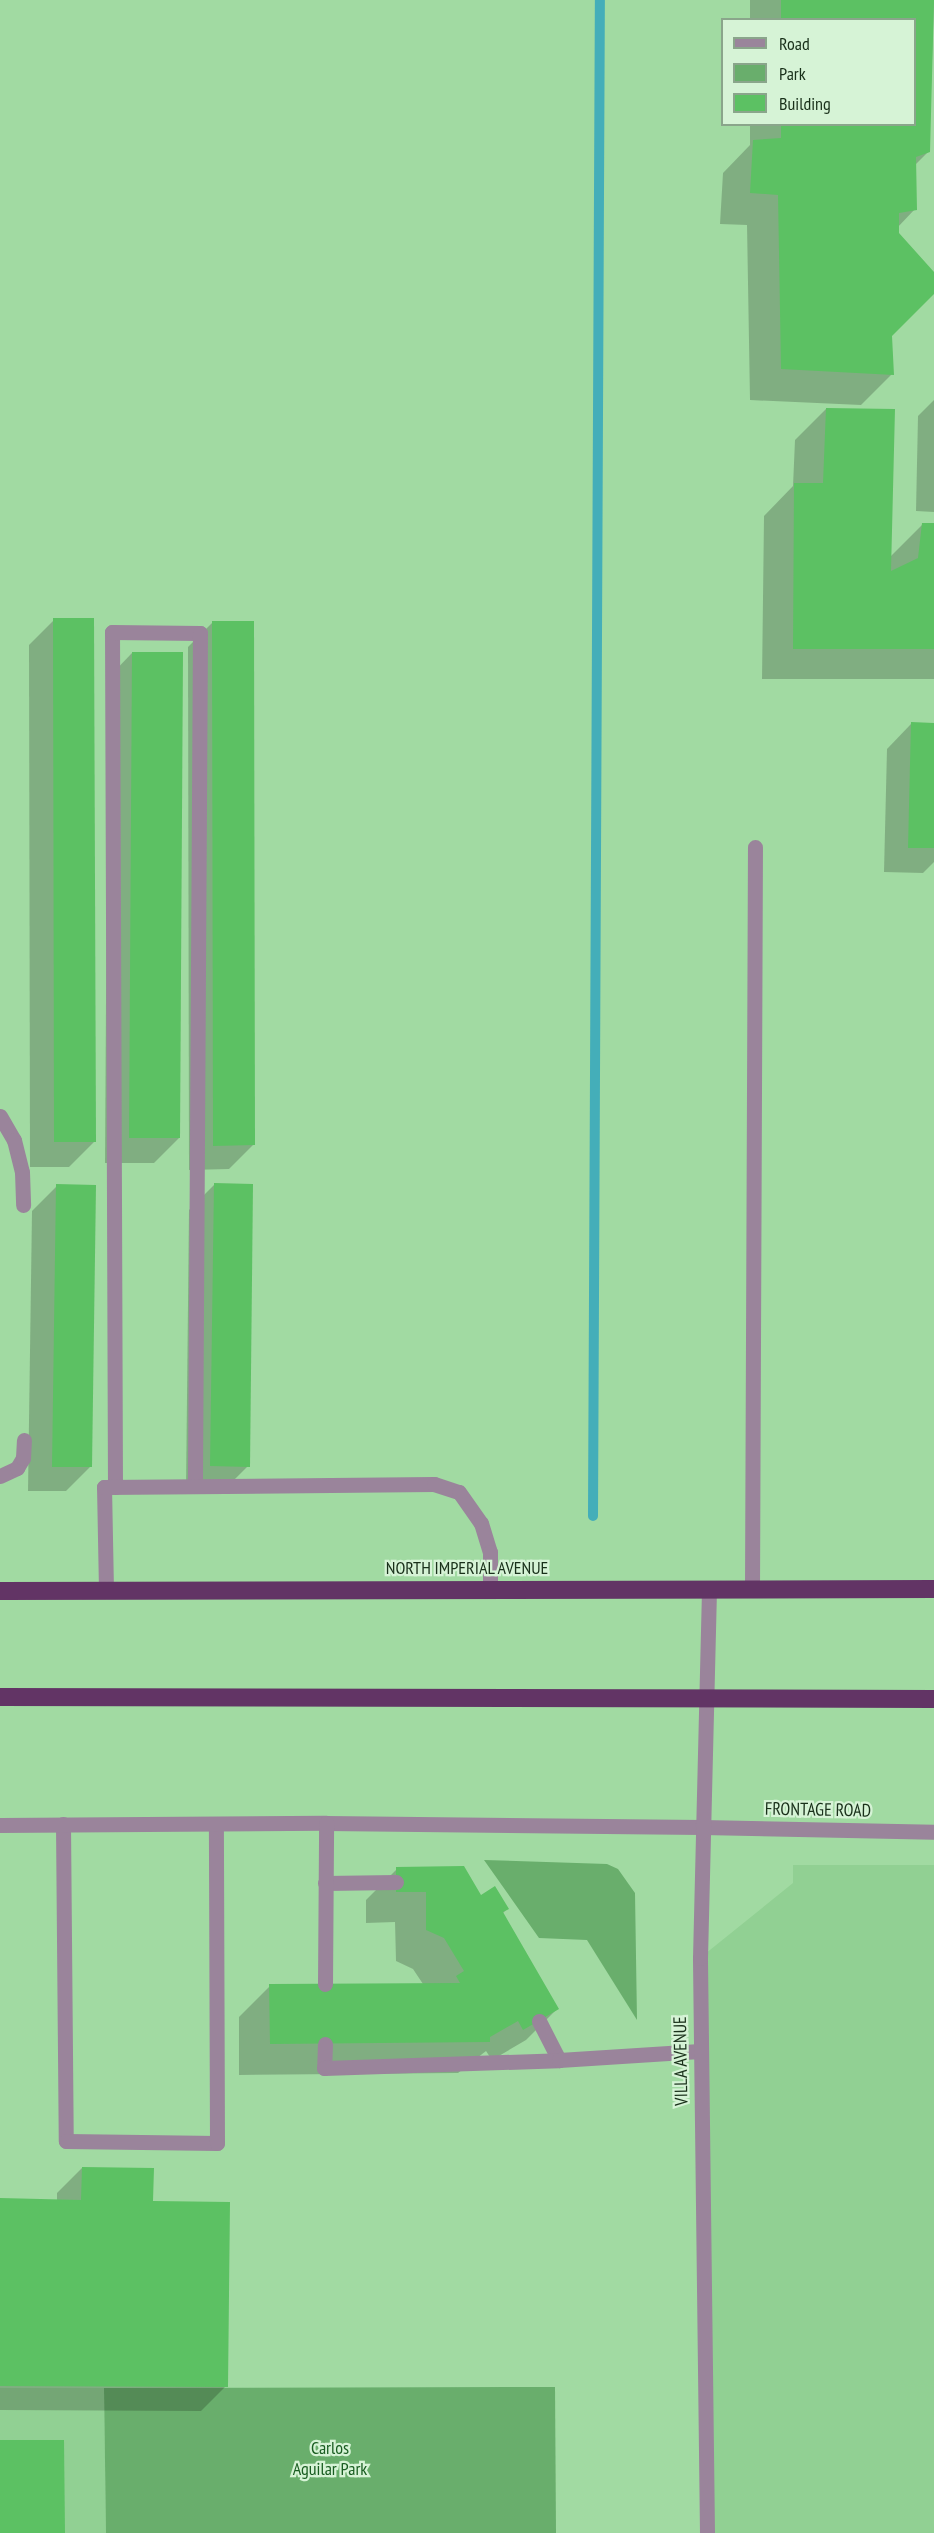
<!DOCTYPE html>
<style>
body{margin:0}
#map{position:relative;width:934px;height:2533px;overflow:hidden;background:#a1daa2;font-family:"PT Sans Narrow",sans-serif}
div>[style]{position:absolute}
[style*='--x']{left:calc(var(--x)*1px);top:calc(var(--y)*1px);width:calc(var(--w)*1px);rotate:calc(var(--a)*1deg)}
.built>*{inset:0;background:#91d093}
.green>*{inset:0;background:#69ae6c}
.shadow>*{inset:0;background:#0003}
.stream>*{height:10px;margin:-5px;padding:0 5px;transform-origin:5px;border-radius:5px;background:#44aeb9}
.building>*{inset:0;background:#5cc163}
.lane>*{height:15px;margin:-7.5px;padding:0 7.5px;transform-origin:7.5px;border-radius:7.5px;background:#9a849b}
.street>*{height:15px;margin:-7.5px;padding:0 7.5px;transform-origin:7.5px;border-radius:7.5px;background:#9a849b}
.highway>*{height:18px;margin:-9px;padding:0 9px;transform-origin:9px;border-radius:9px;background:#623465}
span{translate:-50% -50%;white-space:nowrap;text-align:center;line-height:1.15;-webkit-text-stroke:4.5px #d6f3d6;paint-order:stroke}
.street-label{font-size:18px;color:#19301a}
.park-label{font-size:18px;color:#195d21}
.legend{position:absolute;left:721px;top:18px;width:195px;height:108px;box-sizing:border-box;background:#d6f3d6;border:2px solid #8aa58b;margin:0;padding:8px 10px;list-style:none;font-size:18px;color:#19301a}
.legend li{display:flex;align-items:center;gap:12px;height:30px}
.legend b{width:30px;border:2px solid #8aa58b}
</style>
<div id="map">
<div class="built">
<i style="clip-path:polygon(793px 1865px,934px 1865px,934px 2533px,711px 2533px,700px 1958px,793px 1883px)"></i>
<i style="clip-path:polygon(0 2388px,104px 2388px,106px 2533px,0 2533px)"></i>
</div>
<div class="green">
<i style="clip-path:polygon(484px 1860px,607px 1864px,618px 1869px,635px 1893px,637px 2020px,587px 1940px,539px 1938px)"></i>
<i style="clip-path:polygon(555px 2387px,556px 2533px,106px 2533px,104px 2388px)"></i>
</div>
<div class="shadow">
<i style="clip-path:polygon(750px 0,934px 0,929px 151px,914px 166px,915px 209px,897px 228px,897px 234px,934px 274px,934px 292px,890px 335px,892px 374px,861px 405px,750px 400px,747px 225px,720px 224px,723px 173px,750px 145px,750px 124px,914px 124px,914px 20px,750px 20px)"></i>
<i style="clip-path:polygon(934px 400px,934px 512px,916px 511px,918px 416px)"></i>
<i style="clip-path:polygon(826px 409px,889px 558px,923px 524px,934px 524px,934px 679px,762px 679px,764px 516px,793px 486px,795px 440px)"></i>
<i style="clip-path:polygon(54px 620px,94px 1142px,69px 1167px,30px 1167px,29px 645px)"></i>
<i style="clip-path:polygon(213px 622px,254px 1144px,229px 1169px,189px 1170px,188px 647px)"></i>
<i style="clip-path:polygon(132px 653px,179px 1138px,154px 1163px,105px 1163px,108px 678px)"></i>
<i style="clip-path:polygon(911px 724px,934px 724px,934px 862px,923px 873px,884px 872px,887px 749px)"></i>
<i style="clip-path:polygon(214px 1185px,248px 1466px,223px 1491px,186px 1490px,189px 1210px)"></i>
<i style="clip-path:polygon(57px 1186px,91px 1466px,66px 1491px,28px 1491px,32px 1211px)"></i>
<i style="clip-path:polygon(397px 1869px,507px 1909px,502px 1914px,557px 2009px,526px 2040px,492px 2060px,486px 2051px,458px 2073px,239px 2075px,239px 2017px,270px 1986px,423px 1984px,413px 1969px,396px 1961px,395px 1922px,366px 1923px,366px 1900px)"></i>
<i style="clip-path:polygon(82px 2168px,226px 2386px,201px 2411px,0 2410px,0 2199px,57px 2201px,57px 2193px)"></i>
</div>
<div class="stream">
<i style="--x:593;--y:1516;--w:1516;--a:-89.74"></i>
</div>
<div class="building">
<i style="clip-path:polygon(781px 0,934px 0,930px 152px,916px 157px,917px 210px,899px 213px,899px 233px,934px 272px,934px 294px,892px 336px,894px 375px,781px 369px,778px 195px,750px 193px,753px 140px,781px 138px,781px 124px,914px 124px,914px 20px,781px 20px)"></i>
<i style="clip-path:polygon(826px 408px,895px 409px,891px 571px,918px 558px,922px 523px,934px 523px,934px 649px,793px 649px,794px 483px,823px 483px)"></i>
<i style="clip-path:polygon(53px 618px,94px 618px,96px 1142px,54px 1142px)"></i>
<i style="clip-path:polygon(212px 621px,254px 621px,255px 1145px,213px 1146px)"></i>
<i style="clip-path:polygon(132px 652px,183px 652px,180px 1138px,129px 1138px)"></i>
<i style="clip-path:polygon(911px 722px,934px 723px,934px 848px,908px 848px)"></i>
<i style="clip-path:polygon(214px 1183px,253px 1184px,250px 1467px,210px 1466px)"></i>
<i style="clip-path:polygon(56px 1184px,96px 1185px,92px 1467px,52px 1467px)"></i>
<i style="clip-path:polygon(464px 1866px,481px 1895px,495px 1886px,509px 1909px,503px 1912px,559px 2009px,523px 2030px,518px 2021px,490px 2037px,490px 2042px,270px 2044px,269px 1984px,460px 1983px,456px 1976px,464px 1971px,444px 1938px,426px 1930px,426px 1892px,396px 1892px,396px 1867px)"></i>
<i style="clip-path:polygon(82px 2167px,154px 2168px,153px 2201px,230px 2202px,228px 2387px,0 2386px,0 2198px,81px 2200px)"></i>
<i style="clip-path:polygon(0 2440px,64px 2440px,65px 2533px,0 2533px)"></i>
</div>
<div class="lane">
<i style="--x:0;--y:1116;--w:28;--a:60"></i>
<i style="--x:14;--y:1140;--w:33;--a:76"></i>
<i style="--x:22;--y:1172;--w:33;--a:88"></i>
<i style="--x:0;--y:1476;--w:19;--a:-25"></i>
<i style="--x:17;--y:1468;--w:12;--a:-59"></i>
<i style="--x:23;--y:1458;--w:18;--a:-87"></i>
<i style="--x:115;--y:1487;--w:855;--a:-90.2"></i>
<i style="--x:112;--y:632;--w:88;--a:0.7"></i>
<i style="--x:200;--y:633;--w:853;--a:90.34"></i>
<i style="--x:752;--y:1589;--w:742;--a:-89.77"></i>
<i style="--x:106;--y:1590;--w:103;--a:-91.1"></i>
<i style="--x:104;--y:1487;--w:330;--a:-0.5"></i>
<i style="--x:434;--y:1484;--w:26;--a:18"></i>
<i style="--x:459;--y:1492;--w:38;--a:55"></i>
<i style="--x:481;--y:1523;--w:30;--a:73"></i>
<i style="--x:490;--y:1552;--w:37;--a:90"></i>
<i style="--x:63;--y:1824;--w:317;--a:89.5"></i>
<i style="--x:66;--y:2141;--w:151;--a:0.8"></i>
<i style="--x:217;--y:2143;--w:319;--a:-90.2"></i>
<i style="--x:0;--y:1825;--w:326;--a:-0.4"></i>
<i style="--x:326;--y:1823;--w:376;--a:0.6"></i>
<i style="--x:325;--y:1883;--w:71;--a:-0.8"></i>
<i style="--x:325;--y:1984;--w:161;--a:-89.6"></i>
<i style="--x:539;--y:2021;--w:44;--a:62.9"></i>
<i style="--x:325;--y:2044;--w:24;--a:92"></i>
<i style="--x:324;--y:2068;--w:235;--a:-1.9"></i>
<i style="--x:559;--y:2060;--w:141;--a:-3.7"></i>
</div>
<div class="street">
<i style="--x:702;--y:1827;--w:232;--a:1.2"></i>
<i style="--x:707;--y:2533;--w:575;--a:-90.7"></i>
<i style="--x:700;--y:1958;--w:369;--a:-88.6"></i>
</div>
<div class="highway">
<i style="--x:0;--y:1591;--w:934;--a:-0.12"></i>
<i style="--x:0;--y:1697;--w:934;--a:0.12"></i>
</div>
<div class="street-label">
<span style="left:467px;top:1568px">NORTH IMPERIAL AVENUE</span>
<span style="left:818px;top:1810px;rotate:1deg">FRONTAGE ROAD</span>
<span style="left:681px;top:2061px;rotate:-91deg">VILLA AVENUE</span>
</div>
<div class="park-label">
<span style="left:330px;top:2459px">Carlos<br>Aguilar Park</span>
</div>
<ul class="legend">
<li><b style="height:8px;background:#9a849b"></b>Road</li>
<li><b style="height:16px;background:#69ae6c"></b>Park</li>
<li><b style="height:16px;background:#5cc163"></b>Building</li>
</ul>
</div>
